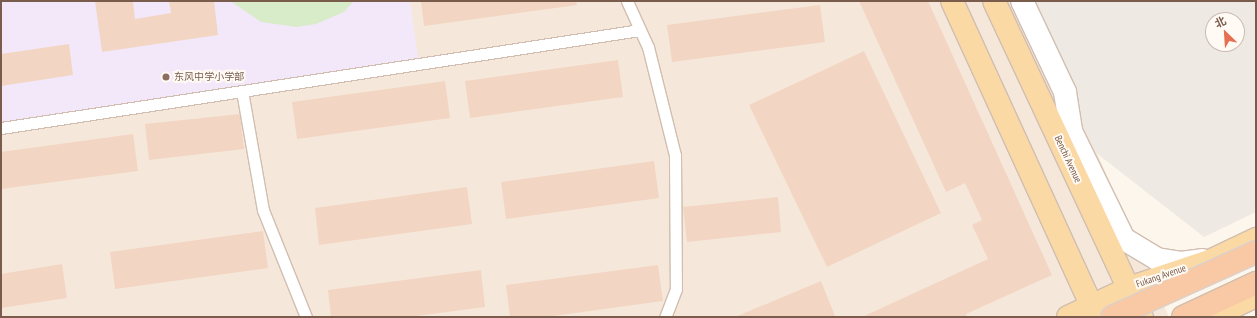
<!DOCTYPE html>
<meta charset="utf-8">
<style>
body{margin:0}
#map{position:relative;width:1257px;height:318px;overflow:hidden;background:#fdf6ec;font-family:"PT Sans Narrow","Noto Sans SC",sans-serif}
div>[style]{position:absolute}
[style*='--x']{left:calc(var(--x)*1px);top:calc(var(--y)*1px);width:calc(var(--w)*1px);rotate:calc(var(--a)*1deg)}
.residential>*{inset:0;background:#f5e8da}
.industrial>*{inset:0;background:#efe9e4}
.education>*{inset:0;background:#f3e8fa}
.green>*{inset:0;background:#d8ecc9}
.building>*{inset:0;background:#f3d5c3}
.roads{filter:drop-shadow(1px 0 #d1beb0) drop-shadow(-1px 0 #d1beb0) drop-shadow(0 1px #d1beb0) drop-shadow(0 -1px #d1beb0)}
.service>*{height:11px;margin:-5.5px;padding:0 5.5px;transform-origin:5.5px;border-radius:5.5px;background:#fff}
.tertiary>*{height:22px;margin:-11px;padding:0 11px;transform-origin:11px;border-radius:11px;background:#fff}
.primary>*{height:22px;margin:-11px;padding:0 11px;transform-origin:11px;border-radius:11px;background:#fbd9a5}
.trunk>*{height:22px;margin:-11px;padding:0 11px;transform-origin:11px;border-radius:11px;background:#f9c8a4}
.bridges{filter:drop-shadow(1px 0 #dad1cd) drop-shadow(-1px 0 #dad1cd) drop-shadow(0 1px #dad1cd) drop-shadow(0 -1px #dad1cd)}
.trunk-bridge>*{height:22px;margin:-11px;padding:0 11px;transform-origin:11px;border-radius:11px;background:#f9c8a4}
.dots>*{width:11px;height:11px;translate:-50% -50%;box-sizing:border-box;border:2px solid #fffaf3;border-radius:50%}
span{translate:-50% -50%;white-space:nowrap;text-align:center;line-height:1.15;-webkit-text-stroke:4px #fffaf3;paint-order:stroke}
.education-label{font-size:10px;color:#785e54}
.left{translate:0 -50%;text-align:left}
.street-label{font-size:10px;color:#7a5c4d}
.frame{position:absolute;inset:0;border:2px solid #7a5c4d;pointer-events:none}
.north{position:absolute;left:1205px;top:12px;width:40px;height:40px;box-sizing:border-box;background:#fffaf3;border:1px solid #cabbb1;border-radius:50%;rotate:335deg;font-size:11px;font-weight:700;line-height:16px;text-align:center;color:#7a5c4d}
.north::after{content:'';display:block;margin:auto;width:14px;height:18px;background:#e76f51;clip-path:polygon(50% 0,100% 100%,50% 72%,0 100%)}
</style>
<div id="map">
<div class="residential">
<i style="clip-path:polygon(1px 1px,1030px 1px,1169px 317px,1px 317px)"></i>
</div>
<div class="industrial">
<i style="clip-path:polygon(evenodd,1030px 1px,1256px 1px,1256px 212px,1204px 237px,1095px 152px,1030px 1px,1213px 20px,1237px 20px,1237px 44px,1213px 44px,1213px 20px)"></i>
</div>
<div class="education">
<i style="clip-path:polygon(1px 1px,410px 1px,419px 64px,1px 128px)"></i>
</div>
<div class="green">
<i style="clip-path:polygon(230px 1px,354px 1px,344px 12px,316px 24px,297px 27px,261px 22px)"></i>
</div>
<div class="building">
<i style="clip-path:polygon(95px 1px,133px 1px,135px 19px,171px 13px,169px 1px,214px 1px,218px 35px,102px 52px)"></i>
<i style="clip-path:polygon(421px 1px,576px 1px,577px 5px,424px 26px)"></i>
<i style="clip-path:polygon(859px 1px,928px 1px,1052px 275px,966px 314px,967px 317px,862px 317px,988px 259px,972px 225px,982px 220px,965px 183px,946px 192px)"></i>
<i style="clip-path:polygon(820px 5px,825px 42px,672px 62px,667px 25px)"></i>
<i style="clip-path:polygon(69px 44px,73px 75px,1px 86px,1px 54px)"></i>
<i style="clip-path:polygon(864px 51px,941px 213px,827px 267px,749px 105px)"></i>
<i style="clip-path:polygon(618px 60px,623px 97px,470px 118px,465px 81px)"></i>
<i style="clip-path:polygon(445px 81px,450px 118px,297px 139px,292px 102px)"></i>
<i style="clip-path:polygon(240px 114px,244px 149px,149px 160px,145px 124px)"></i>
<i style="clip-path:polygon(133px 134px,138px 171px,1px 189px,1px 152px)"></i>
<i style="clip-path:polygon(654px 161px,659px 198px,506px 219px,501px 182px)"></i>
<i style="clip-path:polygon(467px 187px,472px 224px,319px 245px,315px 208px)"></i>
<i style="clip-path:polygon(778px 197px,781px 232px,687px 242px,683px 207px)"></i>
<i style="clip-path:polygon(263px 231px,268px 268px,115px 289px,110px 252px)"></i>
<i style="clip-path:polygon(62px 264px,67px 298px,1px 308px,1px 274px)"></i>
<i style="clip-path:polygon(658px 265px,663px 301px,546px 317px,510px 317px,506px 285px)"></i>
<i style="clip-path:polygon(481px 270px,485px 307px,409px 317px,331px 317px,328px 290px)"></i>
<i style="clip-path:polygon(821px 281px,835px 316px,735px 317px)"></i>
</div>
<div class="roads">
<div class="service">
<i style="--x:627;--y:1;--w:51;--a:65.5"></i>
<i style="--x:648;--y:47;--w:111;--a:76"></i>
<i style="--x:675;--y:155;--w:134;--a:89.6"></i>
<i style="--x:676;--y:289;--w:30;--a:111"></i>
<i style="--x:242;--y:91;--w:121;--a:80"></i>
<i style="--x:263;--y:210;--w:115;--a:68.1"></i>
<i style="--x:1;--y:128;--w:646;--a:-8.72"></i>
</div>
<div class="tertiary">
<i style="--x:1022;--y:1;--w:101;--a:64.7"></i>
<i style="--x:1065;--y:92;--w:39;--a:81"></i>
<i style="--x:1071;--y:131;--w:120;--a:63.9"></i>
<i style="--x:1124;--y:239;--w:39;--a:31"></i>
<i style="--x:1157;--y:259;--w:24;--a:9"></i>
<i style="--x:1181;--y:263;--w:21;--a:-8"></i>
</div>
<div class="primary">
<i style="--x:952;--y:1;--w:348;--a:65.4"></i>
<i style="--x:994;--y:1;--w:349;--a:64.9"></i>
<i style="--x:1068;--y:317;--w:68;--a:-25.4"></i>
<i style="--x:1129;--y:288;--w:88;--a:-18.6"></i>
<i style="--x:1212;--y:260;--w:49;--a:-25.5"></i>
<i style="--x:1212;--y:317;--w:49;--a:-25.5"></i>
</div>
<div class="trunk">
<i style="--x:1183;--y:317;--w:81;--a:-25"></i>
</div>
</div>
<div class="bridges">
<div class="trunk-bridge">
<i style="--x:1112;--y:317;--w:158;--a:-24.3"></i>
</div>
</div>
<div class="dots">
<i style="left:166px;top:77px;background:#8d6e63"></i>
</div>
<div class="education-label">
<span class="left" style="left:174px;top:77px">东风中学小学部</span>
</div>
<div class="street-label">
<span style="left:1068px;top:159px;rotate:65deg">Benchi Avenue</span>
<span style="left:1161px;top:276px;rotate:-19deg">Fukang Avenue</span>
</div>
<div class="frame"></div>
<div class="north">北</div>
</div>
